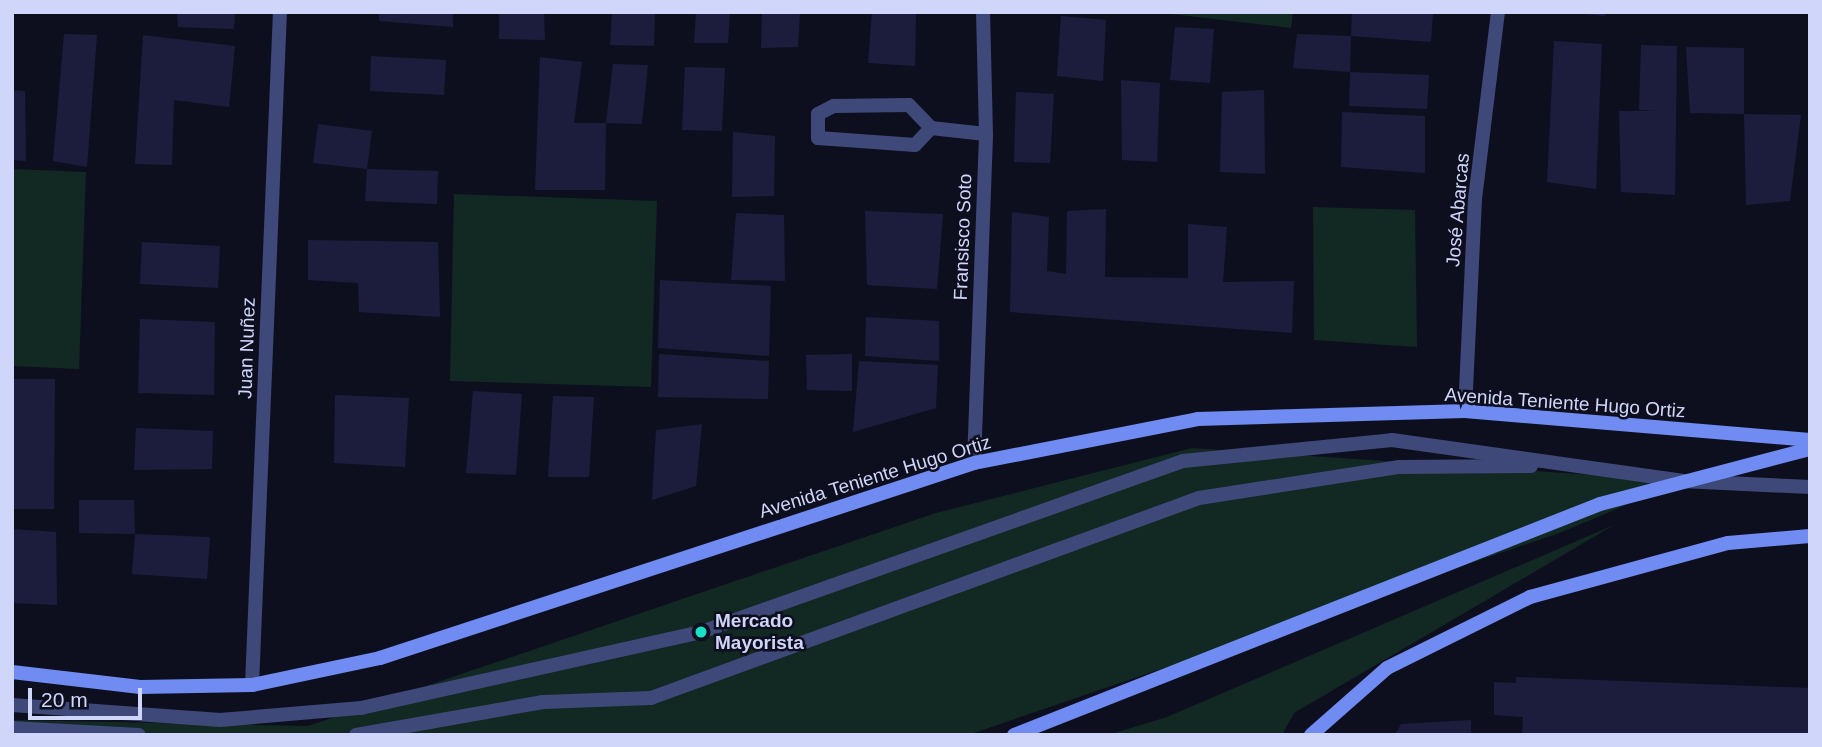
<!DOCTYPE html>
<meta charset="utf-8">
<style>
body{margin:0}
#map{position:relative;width:1822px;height:747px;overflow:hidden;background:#0e0f1e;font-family:Arial,sans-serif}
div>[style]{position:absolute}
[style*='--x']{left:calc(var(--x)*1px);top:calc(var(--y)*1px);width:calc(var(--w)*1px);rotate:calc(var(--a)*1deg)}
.green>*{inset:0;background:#122822}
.building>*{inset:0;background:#1c1d3d}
.lane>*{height:14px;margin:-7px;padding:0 7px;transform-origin:7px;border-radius:7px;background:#3e4979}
.street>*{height:14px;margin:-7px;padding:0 7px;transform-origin:7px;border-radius:7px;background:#3e4979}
.secondary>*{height:14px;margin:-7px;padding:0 7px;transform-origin:7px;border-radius:7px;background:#708bf1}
.dots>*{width:19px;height:19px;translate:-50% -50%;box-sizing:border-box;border:4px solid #0e0f1e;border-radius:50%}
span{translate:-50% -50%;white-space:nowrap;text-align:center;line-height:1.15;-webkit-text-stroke:5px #0e0f1e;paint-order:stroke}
.street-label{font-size:19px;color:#d0d5fa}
.poi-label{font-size:19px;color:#d0d5fa;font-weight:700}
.left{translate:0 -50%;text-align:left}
.frame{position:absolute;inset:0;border:14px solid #d0d5fa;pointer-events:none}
.scale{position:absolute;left:28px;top:688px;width:114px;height:32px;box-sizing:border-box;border:4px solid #d0d5fa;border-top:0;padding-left:9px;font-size:21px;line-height:24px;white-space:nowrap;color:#d0d5fa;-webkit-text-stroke:5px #0e0f1e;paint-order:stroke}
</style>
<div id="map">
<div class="green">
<i style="clip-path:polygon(1154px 12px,1293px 12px,1291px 28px)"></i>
<i style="clip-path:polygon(12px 169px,86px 172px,79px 369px,12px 366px)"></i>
<i style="clip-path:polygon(454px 194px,657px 201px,651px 387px,450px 381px)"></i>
<i style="clip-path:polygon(1313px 207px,1415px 210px,1417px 347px,1314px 340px)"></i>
<i style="clip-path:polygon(1192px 448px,1683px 481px,1562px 532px,968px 735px,12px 735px,12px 720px,308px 726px,936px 513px)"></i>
<i style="clip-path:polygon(1614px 525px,1294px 713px,1282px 735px,1108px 735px,1167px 717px)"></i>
</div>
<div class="building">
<i style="clip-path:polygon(177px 12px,235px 12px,234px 29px,178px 27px)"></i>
<i style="clip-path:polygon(379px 12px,453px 12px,453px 27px,379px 21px)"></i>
<i style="clip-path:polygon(499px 12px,544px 12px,545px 40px,499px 39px)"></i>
<i style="clip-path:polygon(612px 12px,655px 12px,654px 46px,610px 45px)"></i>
<i style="clip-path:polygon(696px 12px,730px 12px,728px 43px,694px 43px)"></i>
<i style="clip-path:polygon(762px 12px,800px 12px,798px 47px,761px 48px)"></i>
<i style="clip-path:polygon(872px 12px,916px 12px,915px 66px,868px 63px)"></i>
<i style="clip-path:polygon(1352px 12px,1433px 12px,1431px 42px,1351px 36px)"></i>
<i style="clip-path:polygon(1586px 12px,1605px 12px,1605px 16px,1586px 14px)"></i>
<i style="clip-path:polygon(1061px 16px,1106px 20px,1103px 81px,1057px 76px)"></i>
<i style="clip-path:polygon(1175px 27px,1214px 29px,1210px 83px,1170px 80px)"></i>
<i style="clip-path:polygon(64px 34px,97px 35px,87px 167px,53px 161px)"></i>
<i style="clip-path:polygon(1297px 34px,1351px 36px,1350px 72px,1293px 68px)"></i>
<i style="clip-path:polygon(143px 35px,235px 46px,229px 107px,174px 100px,172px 165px,135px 164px)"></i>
<i style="clip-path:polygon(1554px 41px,1602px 44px,1596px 189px,1547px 182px)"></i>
<i style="clip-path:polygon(1641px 45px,1677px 46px,1675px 195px,1621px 192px,1619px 111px,1657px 111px,1639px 110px)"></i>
<i style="clip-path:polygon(1686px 47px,1744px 48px,1744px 114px,1690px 113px)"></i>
<i style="clip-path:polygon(371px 56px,446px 60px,444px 95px,370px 91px)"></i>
<i style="clip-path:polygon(540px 57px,582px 62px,574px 123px,606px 123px,605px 190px,535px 190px)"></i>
<i style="clip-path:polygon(613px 64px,648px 65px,642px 124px,606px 123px)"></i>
<i style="clip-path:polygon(685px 67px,725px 68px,722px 131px,682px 130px)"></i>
<i style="clip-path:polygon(1350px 72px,1429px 75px,1427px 109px,1349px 106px)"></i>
<i style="clip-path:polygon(1121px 80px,1160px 83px,1157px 162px,1122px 160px)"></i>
<i style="clip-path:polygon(12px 90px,25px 91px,26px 161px,12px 160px)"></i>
<i style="clip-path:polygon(1264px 90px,1265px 174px,1220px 172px,1222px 92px)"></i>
<i style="clip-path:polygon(1016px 92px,1054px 94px,1050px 163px,1014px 162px)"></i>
<i style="clip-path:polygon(1342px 112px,1425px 116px,1425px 173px,1341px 167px)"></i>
<i style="clip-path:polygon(1744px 114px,1801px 115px,1790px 201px,1746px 205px)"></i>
<i style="clip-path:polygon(318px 124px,372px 131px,367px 169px,313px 163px)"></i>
<i style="clip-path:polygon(733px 132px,775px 136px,774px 196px,732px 197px)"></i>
<i style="clip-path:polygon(367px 169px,438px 171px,437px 204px,365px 201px)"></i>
<i style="clip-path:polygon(1106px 209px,1105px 277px,1188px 278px,1188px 224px,1227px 227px,1223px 282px,1294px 281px,1292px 333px,1010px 312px,1012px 212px,1049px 217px,1047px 271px,1066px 274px,1067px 211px)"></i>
<i style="clip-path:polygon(865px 211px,943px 214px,937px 289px,867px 285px)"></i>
<i style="clip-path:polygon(736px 213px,784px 215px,785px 281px,731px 280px)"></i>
<i style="clip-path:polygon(308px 240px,438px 242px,440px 317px,359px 312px,358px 283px,308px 280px)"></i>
<i style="clip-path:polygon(142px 242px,220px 246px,218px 288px,140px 284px)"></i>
<i style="clip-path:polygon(660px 280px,771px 286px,769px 356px,658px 348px)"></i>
<i style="clip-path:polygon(866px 317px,939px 321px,939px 361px,865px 356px)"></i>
<i style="clip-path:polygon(140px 319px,215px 322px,214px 395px,138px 393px)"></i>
<i style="clip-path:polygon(659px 354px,769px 361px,768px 399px,658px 397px)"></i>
<i style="clip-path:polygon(852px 354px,852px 391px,807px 390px,806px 355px)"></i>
<i style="clip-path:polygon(859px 361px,938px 365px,936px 408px,853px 432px)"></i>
<i style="clip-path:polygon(12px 379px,55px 379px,54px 509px,12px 509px)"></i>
<i style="clip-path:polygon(473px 391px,522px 394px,516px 475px,466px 473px)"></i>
<i style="clip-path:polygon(335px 395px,409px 398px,405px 467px,334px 463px)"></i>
<i style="clip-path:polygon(553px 396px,594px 397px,589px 477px,548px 477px)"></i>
<i style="clip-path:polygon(702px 424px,696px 486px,652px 500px,656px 430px)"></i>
<i style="clip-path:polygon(136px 428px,213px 431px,212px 469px,134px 470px)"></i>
<i style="clip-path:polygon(79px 500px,134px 500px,135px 534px,79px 533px)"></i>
<i style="clip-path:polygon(12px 529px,56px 532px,57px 605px,12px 603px)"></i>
<i style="clip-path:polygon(135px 534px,210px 537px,207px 579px,132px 574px)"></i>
<i style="clip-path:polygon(1516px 677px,1810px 688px,1810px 735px,1522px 735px,1523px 717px,1494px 715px,1494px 682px,1516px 683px)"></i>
<i style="clip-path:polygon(1471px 720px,1471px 735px,1395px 735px,1401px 724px)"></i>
</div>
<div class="lane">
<i style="--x:909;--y:105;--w:32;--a:46"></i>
<i style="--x:931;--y:128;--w:23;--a:133"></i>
<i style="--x:915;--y:145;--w:97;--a:-175.9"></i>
<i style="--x:818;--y:138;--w:24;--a:-90"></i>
<i style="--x:818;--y:114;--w:18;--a:-27"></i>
<i style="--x:834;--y:106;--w:75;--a:-0.8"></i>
<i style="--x:931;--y:128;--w:55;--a:6.2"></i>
<i style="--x:12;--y:705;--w:209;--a:4.1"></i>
<i style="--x:220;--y:720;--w:142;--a:-4.9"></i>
<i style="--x:361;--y:708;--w:348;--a:-12.6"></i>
<i style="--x:701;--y:632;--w:511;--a:-19.53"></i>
<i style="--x:1183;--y:461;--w:210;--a:-5.7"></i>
<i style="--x:1392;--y:440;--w:293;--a:8"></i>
<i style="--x:1682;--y:481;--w:128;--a:2.7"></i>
<i style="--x:12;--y:728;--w:127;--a:3.2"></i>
<i style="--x:356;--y:735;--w:190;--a:-10"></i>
<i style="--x:543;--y:702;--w:108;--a:-2.1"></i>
<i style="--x:651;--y:698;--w:583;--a:-20.05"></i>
<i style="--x:1199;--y:498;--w:203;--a:-8.8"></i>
<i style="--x:1400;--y:467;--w:131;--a:-0.4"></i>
</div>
<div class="street">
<i style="--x:1465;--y:411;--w:212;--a:-87.3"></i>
<i style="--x:1475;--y:199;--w:188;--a:-83"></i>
<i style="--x:974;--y:463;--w:329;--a:-87.9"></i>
<i style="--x:986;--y:134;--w:122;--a:-91.4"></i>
<i style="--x:252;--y:685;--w:674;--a:-87.62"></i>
</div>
<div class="secondary">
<i style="--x:12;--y:672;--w:129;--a:6.7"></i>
<i style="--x:140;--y:687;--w:112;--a:-1"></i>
<i style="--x:252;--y:685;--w:131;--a:-11.9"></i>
<i style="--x:380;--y:658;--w:625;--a:-18.17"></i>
<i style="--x:974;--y:463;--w:228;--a:-11.1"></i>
<i style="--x:1198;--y:419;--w:267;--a:-1.7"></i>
<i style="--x:1465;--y:411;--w:346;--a:4.8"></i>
<i style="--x:1014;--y:735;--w:630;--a:-21.51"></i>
<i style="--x:1600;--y:504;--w:217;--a:-14.7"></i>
<i style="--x:1311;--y:735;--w:101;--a:-41.4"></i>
<i style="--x:1387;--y:668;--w:160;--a:-26.4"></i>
<i style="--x:1530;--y:597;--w:205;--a:-15.3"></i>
<i style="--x:1728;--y:543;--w:82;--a:-4.9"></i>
</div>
<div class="dots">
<i style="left:701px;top:632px;background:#16e1c7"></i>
</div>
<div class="street-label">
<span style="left:1458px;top:210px;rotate:-85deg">José Abarcas</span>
<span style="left:963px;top:237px;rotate:-88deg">Fransisco Soto</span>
<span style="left:247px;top:348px;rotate:-88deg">Juan Nuñez</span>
<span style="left:1565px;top:403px;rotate:4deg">Avenida Teniente Hugo Ortiz</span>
<span style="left:875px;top:477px;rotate:-17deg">Avenida Teniente Hugo Ortiz</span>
</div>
<div class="poi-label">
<span class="left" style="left:715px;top:632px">Mercado<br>Mayorista</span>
</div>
<div class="frame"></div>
<div class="scale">20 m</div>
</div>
